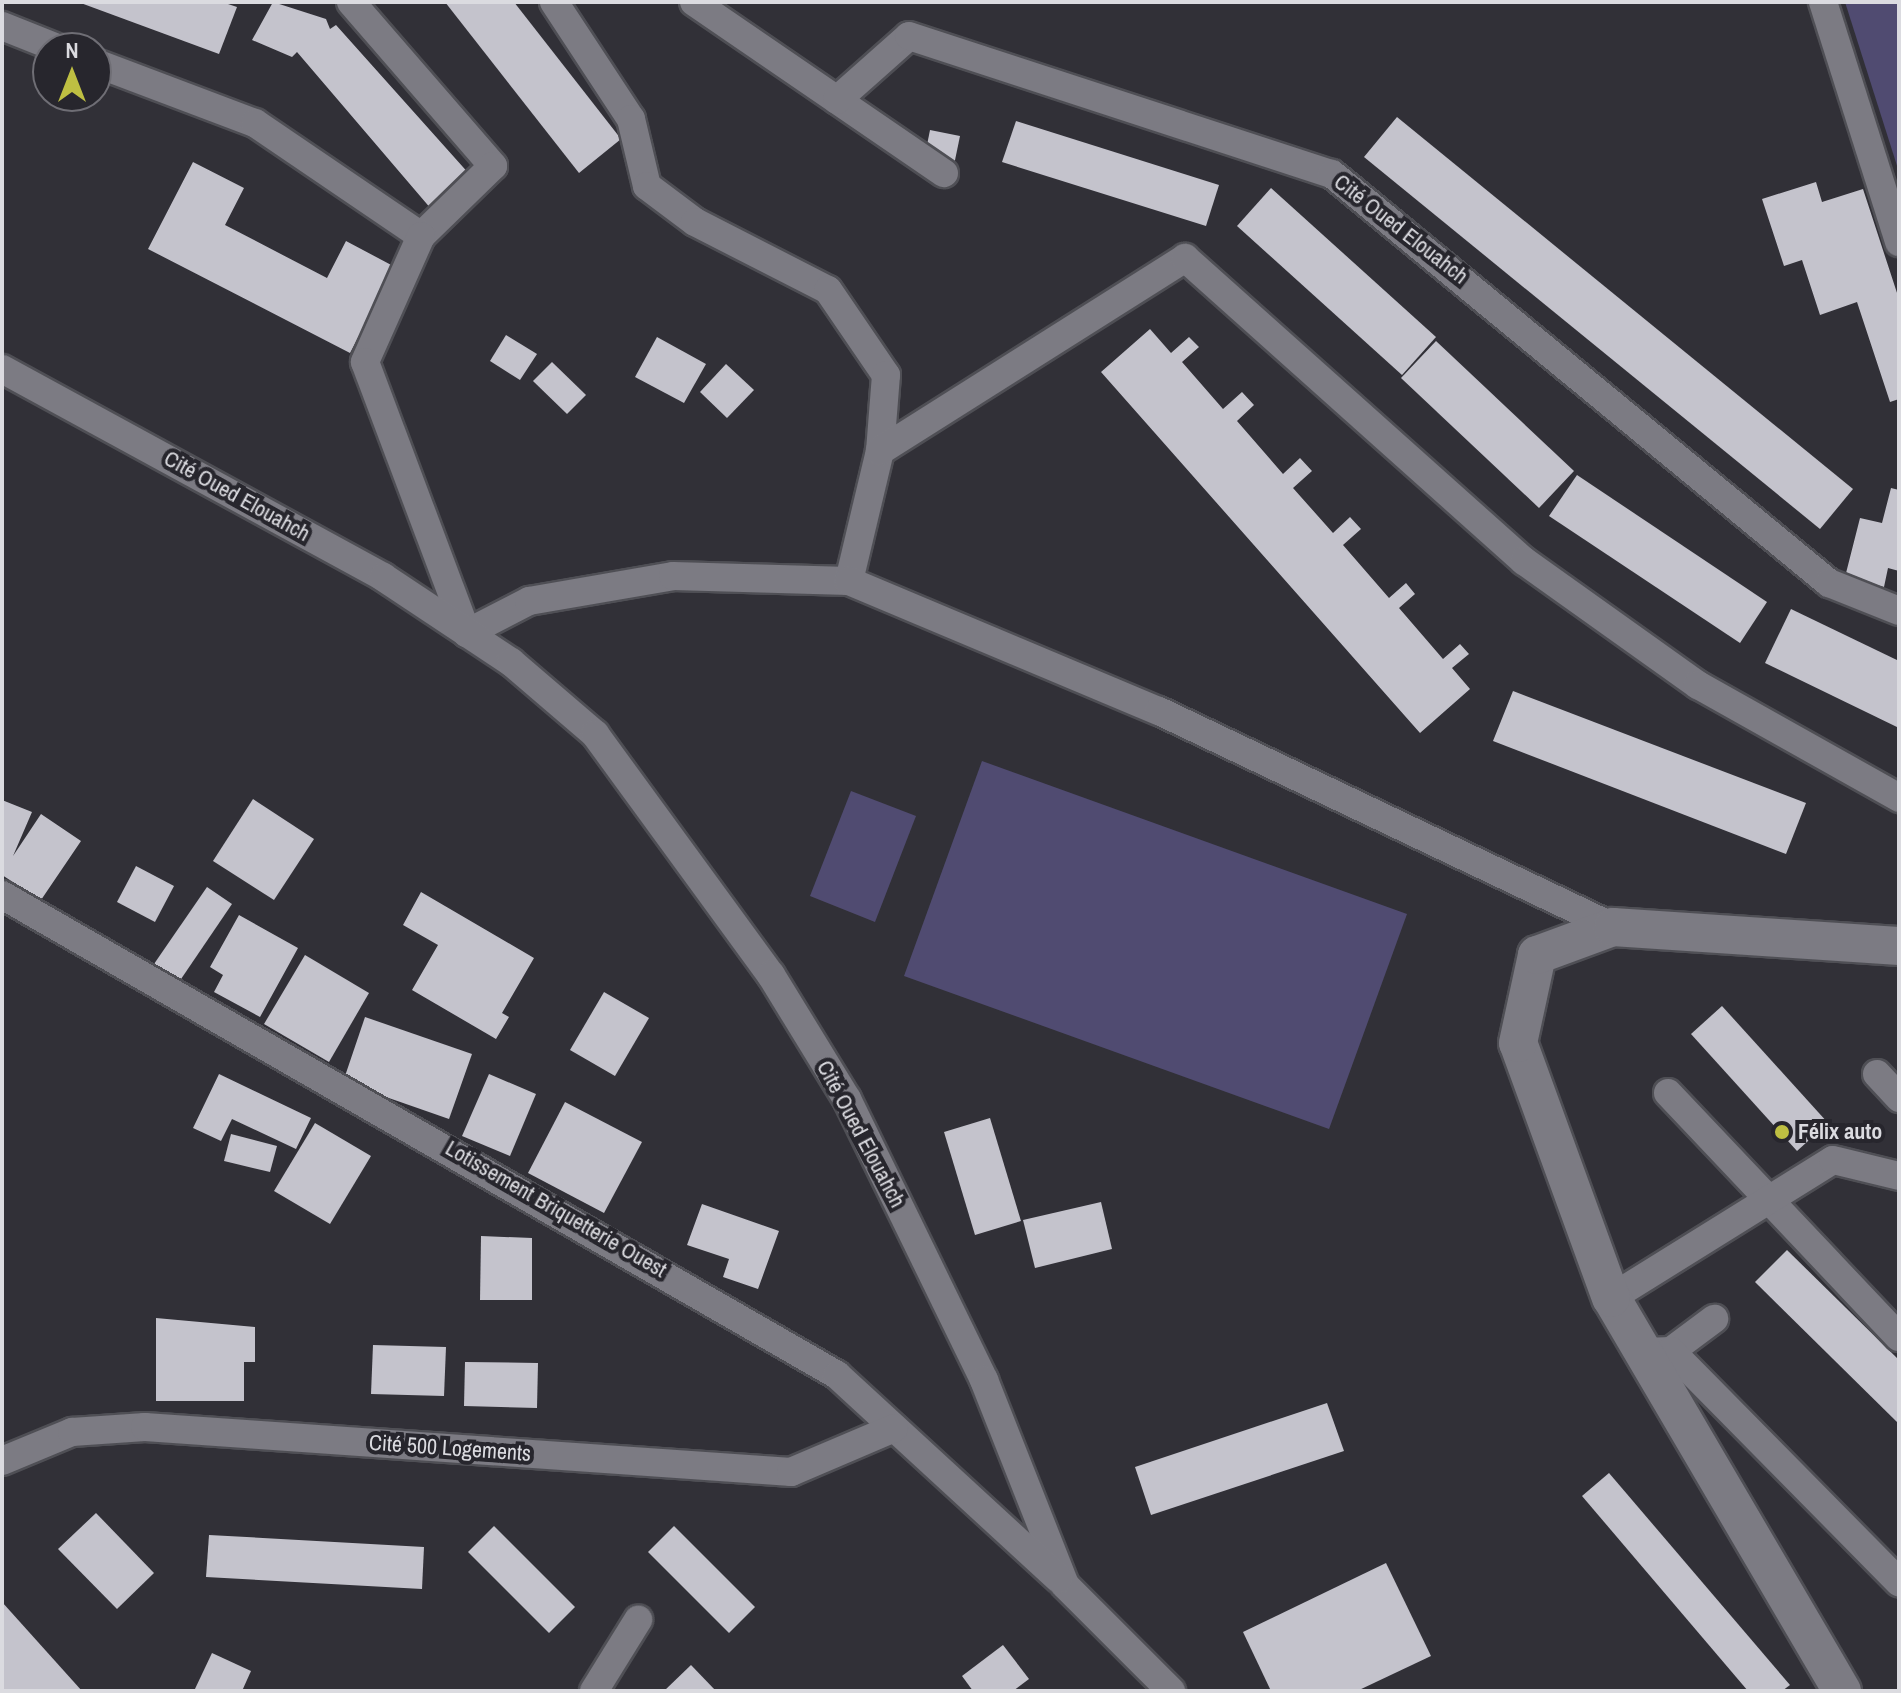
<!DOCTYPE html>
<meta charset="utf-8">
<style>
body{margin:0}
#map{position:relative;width:1901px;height:1693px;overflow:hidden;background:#313037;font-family:"Archivo Narrow",sans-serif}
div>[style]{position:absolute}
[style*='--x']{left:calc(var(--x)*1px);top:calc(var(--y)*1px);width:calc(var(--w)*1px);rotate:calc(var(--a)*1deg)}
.green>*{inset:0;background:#504b71}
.building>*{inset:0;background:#c4c3cc}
.roads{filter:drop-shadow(2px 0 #4f4f55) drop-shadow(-2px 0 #4f4f55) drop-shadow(0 2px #4f4f55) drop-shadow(0 -2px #4f4f55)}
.minor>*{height:28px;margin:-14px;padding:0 14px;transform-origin:14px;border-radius:14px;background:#7c7b83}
.secondary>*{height:38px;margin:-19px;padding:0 19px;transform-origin:19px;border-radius:19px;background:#7c7b83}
.dots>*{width:22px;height:22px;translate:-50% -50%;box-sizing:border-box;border:4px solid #27262d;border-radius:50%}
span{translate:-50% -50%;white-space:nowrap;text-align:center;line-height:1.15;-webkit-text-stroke:8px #27262d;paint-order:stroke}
.street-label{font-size:22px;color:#dbdbe0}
.poi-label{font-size:22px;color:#dbdbe0;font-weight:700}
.left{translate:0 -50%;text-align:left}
.frame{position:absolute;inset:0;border:4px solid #dbdbe0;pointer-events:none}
.north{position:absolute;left:32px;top:32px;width:80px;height:80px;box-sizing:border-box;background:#27262d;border:2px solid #6f6e75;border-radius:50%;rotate:0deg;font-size:22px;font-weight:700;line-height:32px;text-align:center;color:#dbdbe0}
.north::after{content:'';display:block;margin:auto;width:28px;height:36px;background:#bebf42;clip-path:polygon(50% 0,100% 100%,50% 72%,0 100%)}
</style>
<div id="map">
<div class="green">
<i style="clip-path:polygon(1845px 2px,1899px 2px,1899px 172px)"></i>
<i style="clip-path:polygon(982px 761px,1407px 914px,1329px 1129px,904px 976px)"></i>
<i style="clip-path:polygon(851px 791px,916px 816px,875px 922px,810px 896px)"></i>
</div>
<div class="building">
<i style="clip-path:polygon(78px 2px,222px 2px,237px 7px,219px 54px)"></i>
<i style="clip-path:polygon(273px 2px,326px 19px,330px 29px,336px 25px,471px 176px,432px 210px,297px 52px,292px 57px,252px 40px)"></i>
<i style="clip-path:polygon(445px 2px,514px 2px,621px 139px,579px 173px)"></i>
<i style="clip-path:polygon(1397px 117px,1853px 489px,1820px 529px,1364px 157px)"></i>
<i style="clip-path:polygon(1016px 121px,1219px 185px,1206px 226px,1002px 162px)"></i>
<i style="clip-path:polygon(930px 130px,960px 136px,954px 165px,924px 160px)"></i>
<i style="clip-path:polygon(193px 162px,244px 188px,225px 225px,327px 278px,346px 241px,395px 267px,350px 353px,148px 249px)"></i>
<i style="clip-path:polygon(1816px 182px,1822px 202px,1863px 189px,1899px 299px,1899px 399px,1890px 402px,1857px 302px,1820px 315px,1802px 260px,1784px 266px,1762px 199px)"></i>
<i style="clip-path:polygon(1271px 188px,1436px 337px,1402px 375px,1237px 226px)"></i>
<i style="clip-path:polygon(1150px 329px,1171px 353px,1189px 337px,1199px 347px,1182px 362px,1223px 409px,1242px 392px,1254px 405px,1237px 421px,1283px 474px,1300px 458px,1312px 471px,1293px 488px,1333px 533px,1350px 517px,1361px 529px,1343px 545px,1389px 598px,1406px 583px,1415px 594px,1399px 608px,1443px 659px,1460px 644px,1469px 654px,1452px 668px,1470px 689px,1420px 733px,1101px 372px)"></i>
<i style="clip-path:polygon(506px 335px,537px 354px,520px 380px,490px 361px)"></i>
<i style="clip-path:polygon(657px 337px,706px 364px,684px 403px,635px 377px)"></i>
<i style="clip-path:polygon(1436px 341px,1574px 471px,1539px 508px,1401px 378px)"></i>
<i style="clip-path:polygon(552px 362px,586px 395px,567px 414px,533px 381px)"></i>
<i style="clip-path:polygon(726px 364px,754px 390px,727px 418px,700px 392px)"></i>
<i style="clip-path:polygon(1577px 475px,1767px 602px,1740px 643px,1549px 516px)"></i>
<i style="clip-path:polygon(1891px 488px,1899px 490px,1899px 571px,1888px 568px,1884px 587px,1845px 577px,1860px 518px,1882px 523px)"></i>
<i style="clip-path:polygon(1791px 609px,1899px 661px,1899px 728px,1765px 663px)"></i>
<i style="clip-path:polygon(1513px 691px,1806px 803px,1786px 854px,1493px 741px)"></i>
<i style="clip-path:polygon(253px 799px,314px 839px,274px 900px,213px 861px)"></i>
<i style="clip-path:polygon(2px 800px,32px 812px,13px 856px,41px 814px,81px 841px,41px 900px,2px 875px)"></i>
<i style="clip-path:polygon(136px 866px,174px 886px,155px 922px,117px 902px)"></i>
<i style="clip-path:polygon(207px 887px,232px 904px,179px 982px,154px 964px)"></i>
<i style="clip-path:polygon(421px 892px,534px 958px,502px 1013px,509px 1017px,496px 1039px,412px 990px,438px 945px,403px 925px)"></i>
<i style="clip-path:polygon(239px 915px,298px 948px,260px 1017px,214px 992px,223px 975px,210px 967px)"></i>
<i style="clip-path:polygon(305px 955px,369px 993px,329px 1062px,264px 1024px)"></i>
<i style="clip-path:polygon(604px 992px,649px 1018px,615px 1076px,570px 1050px)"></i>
<i style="clip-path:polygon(1722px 1006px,1828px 1123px,1797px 1151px,1691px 1034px)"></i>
<i style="clip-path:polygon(365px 1017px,472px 1054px,449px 1119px,343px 1082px)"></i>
<i style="clip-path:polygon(219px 1074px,311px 1118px,296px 1149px,232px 1119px,221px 1141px,193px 1128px)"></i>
<i style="clip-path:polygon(489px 1074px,536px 1094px,510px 1156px,462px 1136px)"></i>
<i style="clip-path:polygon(565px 1102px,642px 1142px,604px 1213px,528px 1173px)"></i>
<i style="clip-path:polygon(990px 1118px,1021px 1221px,975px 1235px,944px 1132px)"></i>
<i style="clip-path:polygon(315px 1123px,371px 1156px,330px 1224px,274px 1191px)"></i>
<i style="clip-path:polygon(231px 1134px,277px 1146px,270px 1172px,224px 1161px)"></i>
<i style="clip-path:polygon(1101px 1202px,1112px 1249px,1035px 1268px,1023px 1220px)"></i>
<i style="clip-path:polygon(702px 1204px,779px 1231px,758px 1289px,723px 1277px,729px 1259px,687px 1245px)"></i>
<i style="clip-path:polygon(481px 1236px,532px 1238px,532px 1300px,480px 1300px)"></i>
<i style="clip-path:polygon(1787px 1250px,1899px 1360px,1899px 1424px,1755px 1282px)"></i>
<i style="clip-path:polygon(156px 1318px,255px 1327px,255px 1362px,244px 1362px,244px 1401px,156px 1401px)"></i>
<i style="clip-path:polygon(373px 1345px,446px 1347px,444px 1396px,371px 1394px)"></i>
<i style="clip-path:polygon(465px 1362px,538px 1363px,537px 1408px,464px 1406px)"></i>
<i style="clip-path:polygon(1327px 1403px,1344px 1451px,1151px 1515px,1135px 1467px)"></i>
<i style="clip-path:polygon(1609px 1473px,1790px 1685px,1782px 1691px,1748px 1691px,1582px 1496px)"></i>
<i style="clip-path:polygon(96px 1513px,154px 1573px,117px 1609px,58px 1549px)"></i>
<i style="clip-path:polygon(494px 1526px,575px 1607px,549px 1633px,468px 1552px)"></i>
<i style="clip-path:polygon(674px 1526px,755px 1607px,729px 1633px,648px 1552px)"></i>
<i style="clip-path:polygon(209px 1535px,424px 1547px,422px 1589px,206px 1577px)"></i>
<i style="clip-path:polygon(1386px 1563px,1431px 1656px,1357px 1691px,1271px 1691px,1243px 1632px)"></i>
<i style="clip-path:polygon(2px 1602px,82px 1691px,2px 1691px)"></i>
<i style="clip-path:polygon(1003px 1645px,1029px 1679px,1013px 1691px,973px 1691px,962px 1676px)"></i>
<i style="clip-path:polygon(212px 1653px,251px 1671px,242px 1691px,194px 1691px)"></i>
<i style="clip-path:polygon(691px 1665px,716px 1691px,664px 1691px)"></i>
</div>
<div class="roads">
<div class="minor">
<i style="--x:351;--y:2;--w:217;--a:49.1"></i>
<i style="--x:493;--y:166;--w:100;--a:135.8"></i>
<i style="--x:554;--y:2;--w:140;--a:56.7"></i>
<i style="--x:631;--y:119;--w:69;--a:76.6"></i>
<i style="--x:647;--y:186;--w:60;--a:36.9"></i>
<i style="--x:695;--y:222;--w:149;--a:27.1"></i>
<i style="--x:828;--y:290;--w:103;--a:55.7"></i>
<i style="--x:886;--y:375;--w:76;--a:94.5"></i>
<i style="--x:694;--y:2;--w:303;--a:34.4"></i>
<i style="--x:1823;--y:2;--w:252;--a:72.4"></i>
<i style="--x:2;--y:26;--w:59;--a:21.8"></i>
<i style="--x:96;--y:63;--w:170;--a:20.7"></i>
<i style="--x:255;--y:123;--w:201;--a:34.2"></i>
<i style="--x:421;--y:236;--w:138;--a:114"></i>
<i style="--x:365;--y:362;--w:290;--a:69.4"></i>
<i style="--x:467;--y:633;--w:70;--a:-27.3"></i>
<i style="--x:529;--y:601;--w:146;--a:-9.8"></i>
<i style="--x:673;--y:576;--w:176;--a:1.6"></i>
<i style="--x:849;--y:581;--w:134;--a:-76.6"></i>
<i style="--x:880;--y:451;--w:361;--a:-32.3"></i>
<i style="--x:1185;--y:258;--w:455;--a:41.8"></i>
<i style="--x:1524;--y:561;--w:214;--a:35.5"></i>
<i style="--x:1698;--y:685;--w:231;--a:29.3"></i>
<i style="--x:837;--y:100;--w:96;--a:-41.6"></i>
<i style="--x:909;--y:36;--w:445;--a:18.1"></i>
<i style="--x:1332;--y:174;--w:644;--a:39.45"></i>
<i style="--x:1829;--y:583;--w:75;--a:21.8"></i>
<i style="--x:2;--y:369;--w:434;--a:28.6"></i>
<i style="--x:383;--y:577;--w:154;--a:33.6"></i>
<i style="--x:511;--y:662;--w:111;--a:40.6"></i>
<i style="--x:595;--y:734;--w:298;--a:53.9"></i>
<i style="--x:771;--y:975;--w:145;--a:58.5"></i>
<i style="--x:847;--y:1099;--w:313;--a:64"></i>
<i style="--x:984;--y:1380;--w:220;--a:68.4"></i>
<i style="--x:1065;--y:1585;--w:150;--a:45"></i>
<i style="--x:849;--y:581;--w:336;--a:22.8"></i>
<i style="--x:1159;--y:711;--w:503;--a:25.44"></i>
<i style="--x:2;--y:895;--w:963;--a:29.89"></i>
<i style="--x:837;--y:1375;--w:301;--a:42.6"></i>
<i style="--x:1877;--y:1074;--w:33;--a:47"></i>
<i style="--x:1668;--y:1093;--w:336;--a:46.6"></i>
<i style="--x:1611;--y:1298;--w:261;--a:-31.9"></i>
<i style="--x:1833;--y:1160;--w:68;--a:13.6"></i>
<i style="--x:1671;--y:1351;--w:54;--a:-36.7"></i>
<i style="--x:1645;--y:1352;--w:26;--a:-2"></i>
<i style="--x:1671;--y:1351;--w:325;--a:45.4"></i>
<i style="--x:2;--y:1461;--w:76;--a:-22.5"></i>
<i style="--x:72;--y:1432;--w:73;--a:-3.9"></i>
<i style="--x:145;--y:1427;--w:648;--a:3.98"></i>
<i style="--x:791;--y:1472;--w:112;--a:-23.1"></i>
<i style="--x:594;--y:1691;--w:84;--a:-58.2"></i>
</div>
<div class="secondary">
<i style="--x:1842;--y:1691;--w:456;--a:-120.4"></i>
<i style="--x:1611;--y:1298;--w:271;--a:-110"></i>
<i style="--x:1518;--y:1043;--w:90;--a:-77.8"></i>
<i style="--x:1537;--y:955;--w:81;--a:-20.2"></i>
<i style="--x:1613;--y:927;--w:287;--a:3.8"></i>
</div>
</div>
<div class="dots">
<i style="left:1782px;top:1132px;background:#bebf42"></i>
</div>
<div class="street-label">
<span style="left:1401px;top:229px;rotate:38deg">Cité Oued Elouahch</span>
<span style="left:237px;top:496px;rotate:29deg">Cité Oued Elouahch</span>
<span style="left:861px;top:1134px;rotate:62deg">Cité Oued Elouahch</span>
<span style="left:556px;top:1209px;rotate:30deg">Lotissement Briquetterie Ouest</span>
<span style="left:450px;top:1448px;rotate:4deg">Cité 500 Logements</span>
</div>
<div class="poi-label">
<span class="left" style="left:1798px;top:1132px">Félix auto</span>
</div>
<div class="frame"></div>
<div class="north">N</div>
</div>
